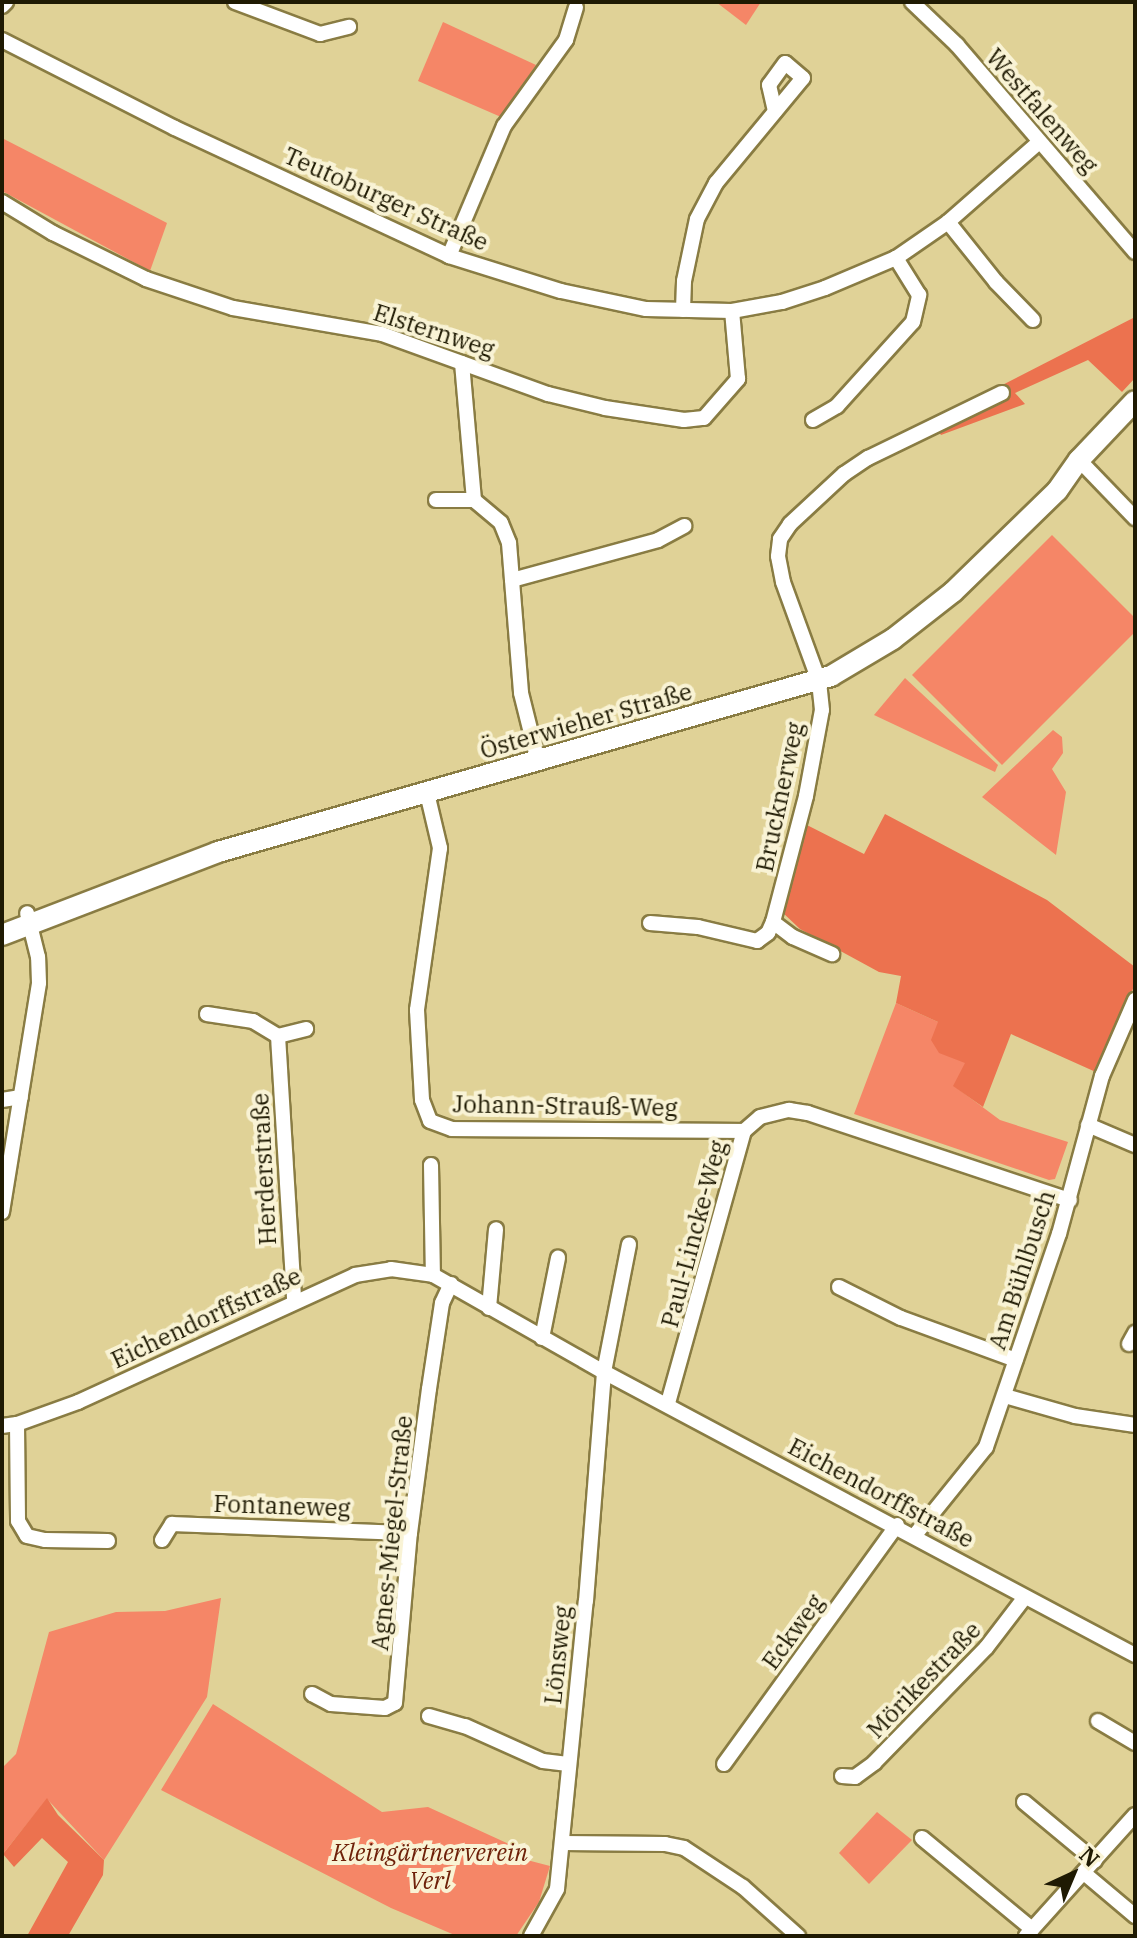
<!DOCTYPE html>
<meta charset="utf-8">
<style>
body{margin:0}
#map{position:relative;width:1137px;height:1938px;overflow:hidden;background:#e0d297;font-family:"IBM Plex Serif",serif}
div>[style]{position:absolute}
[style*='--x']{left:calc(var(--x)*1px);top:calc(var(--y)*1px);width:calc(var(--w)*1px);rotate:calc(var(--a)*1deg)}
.green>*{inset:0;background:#f58667}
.forest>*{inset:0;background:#ec724f}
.roads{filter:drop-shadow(2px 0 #897c43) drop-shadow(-2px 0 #897c43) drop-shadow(0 2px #897c43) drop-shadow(0 -2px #897c43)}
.street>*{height:14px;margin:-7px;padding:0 7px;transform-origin:7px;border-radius:7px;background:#fff}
.secondary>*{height:20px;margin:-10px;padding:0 10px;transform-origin:10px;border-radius:10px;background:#fff}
span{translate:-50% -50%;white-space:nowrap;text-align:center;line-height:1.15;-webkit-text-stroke:8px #f9f3d5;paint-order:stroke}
.street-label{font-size:24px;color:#1f1a03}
.park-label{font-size:24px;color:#6e2109;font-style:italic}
.frame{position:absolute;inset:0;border:4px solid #1f1a03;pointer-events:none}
.north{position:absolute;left:1033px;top:1834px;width:80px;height:80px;-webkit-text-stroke:6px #f9f3d5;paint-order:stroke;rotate:44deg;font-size:22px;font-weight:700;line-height:32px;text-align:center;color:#1f1a03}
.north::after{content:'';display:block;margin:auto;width:28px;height:36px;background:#1f1a03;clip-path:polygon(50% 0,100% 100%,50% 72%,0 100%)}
</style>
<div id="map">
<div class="green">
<i style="clip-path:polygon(716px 2px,761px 2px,746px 25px)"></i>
<i style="clip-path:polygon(443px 22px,536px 65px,501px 117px,418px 81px)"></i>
<i style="clip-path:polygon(2px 138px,167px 223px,150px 271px,2px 191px)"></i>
<i style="clip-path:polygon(1052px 535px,1135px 618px,1135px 632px,1002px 765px,912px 675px)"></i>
<i style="clip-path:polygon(905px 678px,998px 765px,995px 772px,874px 715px)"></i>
<i style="clip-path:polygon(1053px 730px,1062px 737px,1063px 753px,1052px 769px,1066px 792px,1056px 855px,982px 797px)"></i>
<i style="clip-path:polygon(896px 1003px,938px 1022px,966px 1063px,954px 1086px,1000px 1120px,1068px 1142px,1055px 1179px,1049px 1180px,854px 1114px)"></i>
<i style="clip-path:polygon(221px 1598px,207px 1697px,104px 1860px,47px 1799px,2px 1855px,2px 1768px,16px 1754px,49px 1632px,116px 1612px,165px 1611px)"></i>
<i style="clip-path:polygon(213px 1704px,382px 1812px,428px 1807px,513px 1846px,527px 1860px,550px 1866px,539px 1902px,516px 1936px,457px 1936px,391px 1908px,161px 1790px)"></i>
<i style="clip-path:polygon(877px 1812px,912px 1840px,869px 1884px,839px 1853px)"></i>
</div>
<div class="forest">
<i style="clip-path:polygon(1135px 317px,1135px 378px,1122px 392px,1088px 360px,1015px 393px,1025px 404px,941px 435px,932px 421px)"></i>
<i style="clip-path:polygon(885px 814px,1047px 900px,1135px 967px,1135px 984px,1098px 1073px,1011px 1034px,983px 1107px,953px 1086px,965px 1063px,939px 1053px,931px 1040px,938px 1022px,896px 1003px,901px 976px,879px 972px,800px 929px,781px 911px,803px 823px,864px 854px)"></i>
<i style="clip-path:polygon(47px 1798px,58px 1815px,104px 1860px,103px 1875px,68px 1936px,27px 1936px,68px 1862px,42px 1838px,14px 1867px,3px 1854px)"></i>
</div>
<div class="roads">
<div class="street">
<i style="--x:235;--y:2;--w:91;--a:20.6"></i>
<i style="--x:320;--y:34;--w:30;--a:-14"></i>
<i style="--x:912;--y:2;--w:62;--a:43.7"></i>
<i style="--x:957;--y:45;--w:273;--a:49.3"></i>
<i style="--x:2;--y:6;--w:6;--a:-45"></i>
<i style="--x:2;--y:40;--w:194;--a:27"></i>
<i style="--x:175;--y:128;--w:302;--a:25"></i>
<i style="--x:449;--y:256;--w:117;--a:17.4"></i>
<i style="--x:561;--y:291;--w:87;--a:12"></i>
<i style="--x:646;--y:309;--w:86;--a:1.3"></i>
<i style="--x:732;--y:311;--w:51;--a:-10.2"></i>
<i style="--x:782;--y:302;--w:45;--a:-18"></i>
<i style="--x:825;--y:288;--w:77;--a:-22.9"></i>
<i style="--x:896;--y:258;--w:63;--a:-34.7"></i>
<i style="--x:948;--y:222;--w:121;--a:-41.3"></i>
<i style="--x:2;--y:202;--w:60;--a:31.3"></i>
<i style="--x:53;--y:233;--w:104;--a:26.3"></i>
<i style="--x:146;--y:279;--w:92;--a:18.4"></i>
<i style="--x:233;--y:308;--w:151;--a:9.9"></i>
<i style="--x:382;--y:334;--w:177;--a:19.9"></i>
<i style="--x:548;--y:394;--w:59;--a:13.8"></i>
<i style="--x:605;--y:408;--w:80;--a:8.6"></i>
<i style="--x:684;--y:420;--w:20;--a:-6"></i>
<i style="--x:704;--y:418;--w:52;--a:-48.9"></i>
<i style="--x:738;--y:379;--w:68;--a:-95"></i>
<i style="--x:948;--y:222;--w:77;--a:51.3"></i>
<i style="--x:996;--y:282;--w:53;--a:45.8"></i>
<i style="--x:449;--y:256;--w:141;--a:-67.1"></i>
<i style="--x:504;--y:126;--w:106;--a:-54.2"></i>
<i style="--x:566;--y:40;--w:34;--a:-73"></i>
<i style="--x:683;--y:310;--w:29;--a:-88"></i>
<i style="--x:684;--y:281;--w:63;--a:-78.2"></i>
<i style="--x:697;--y:219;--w:41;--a:-62.2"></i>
<i style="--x:716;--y:183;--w:136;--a:-50.4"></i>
<i style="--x:803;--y:78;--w:23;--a:-140"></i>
<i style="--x:785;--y:63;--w:27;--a:126"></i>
<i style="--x:769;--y:85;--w:27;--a:77"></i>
<i style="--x:462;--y:363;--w:138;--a:85"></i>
<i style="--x:813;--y:420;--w:28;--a:-30"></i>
<i style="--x:837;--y:406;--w:113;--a:-47.9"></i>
<i style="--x:913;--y:322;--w:28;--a:-77"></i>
<i style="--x:919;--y:295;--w:44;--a:-121.9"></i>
<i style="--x:1079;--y:460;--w:81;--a:46"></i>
<i style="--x:436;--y:500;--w:38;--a:0"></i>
<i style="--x:474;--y:500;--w:35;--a:40"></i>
<i style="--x:501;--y:523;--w:22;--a:68"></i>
<i style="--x:509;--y:543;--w:150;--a:85.4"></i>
<i style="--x:521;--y:693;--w:70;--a:76"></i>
<i style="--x:512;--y:580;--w:151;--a:-15.3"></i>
<i style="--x:658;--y:540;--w:30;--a:-28"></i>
<i style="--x:427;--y:793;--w:57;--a:76.7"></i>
<i style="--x:440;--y:848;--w:164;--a:98.1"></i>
<i style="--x:417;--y:1010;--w:90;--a:86.8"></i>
<i style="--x:422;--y:1100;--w:22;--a:69"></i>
<i style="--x:430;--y:1121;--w:23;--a:20"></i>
<i style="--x:452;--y:1129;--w:292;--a:0.4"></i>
<i style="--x:773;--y:922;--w:25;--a:37"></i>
<i style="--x:793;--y:937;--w:43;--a:23.6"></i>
<i style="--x:650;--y:923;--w:48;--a:4.8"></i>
<i style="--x:698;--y:927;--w:61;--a:13.3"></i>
<i style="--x:757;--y:941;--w:14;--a:-36"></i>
<i style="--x:768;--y:933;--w:12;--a:-66"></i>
<i style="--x:773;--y:922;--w:130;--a:-75.3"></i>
<i style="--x:806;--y:796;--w:87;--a:-79.5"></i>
<i style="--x:822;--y:710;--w:29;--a:-96"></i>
<i style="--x:819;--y:681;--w:105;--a:-110"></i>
<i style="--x:783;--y:582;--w:26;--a:-101"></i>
<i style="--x:778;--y:556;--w:17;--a:-83"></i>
<i style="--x:780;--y:539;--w:18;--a:-56"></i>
<i style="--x:790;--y:524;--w:74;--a:-42.8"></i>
<i style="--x:844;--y:474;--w:29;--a:-34"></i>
<i style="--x:868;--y:458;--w:149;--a:-25.9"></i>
<i style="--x:207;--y:1014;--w:47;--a:8.7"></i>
<i style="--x:253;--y:1021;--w:29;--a:31"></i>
<i style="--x:278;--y:1036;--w:29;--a:-14"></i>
<i style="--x:278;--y:1036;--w:265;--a:86.5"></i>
<i style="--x:2;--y:1100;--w:19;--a:-9"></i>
<i style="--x:1088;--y:1125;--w:51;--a:23.1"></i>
<i style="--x:431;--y:1165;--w:110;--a:89"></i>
<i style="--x:2;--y:1212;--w:232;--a:-80.8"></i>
<i style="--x:39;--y:983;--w:26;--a:-92"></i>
<i style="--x:38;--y:957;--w:45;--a:-104"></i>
<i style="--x:839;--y:1287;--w:69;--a:26.6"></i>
<i style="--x:901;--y:1318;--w:122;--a:20.1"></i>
<i style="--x:489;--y:1308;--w:79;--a:-84.9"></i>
<i style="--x:542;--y:1338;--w:82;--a:-78.7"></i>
<i style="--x:1129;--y:1344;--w:13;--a:-61"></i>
<i style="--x:1005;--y:1396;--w:73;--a:15.9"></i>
<i style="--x:1075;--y:1416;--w:61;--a:8.5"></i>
<i style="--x:668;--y:1403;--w:282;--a:-74.4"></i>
<i style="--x:744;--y:1131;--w:21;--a:-41"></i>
<i style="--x:760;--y:1117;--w:30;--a:-14"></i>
<i style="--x:789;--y:1110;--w:19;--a:9"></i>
<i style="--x:808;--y:1113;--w:276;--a:18.4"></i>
<i style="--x:17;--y:1424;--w:97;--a:89.4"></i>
<i style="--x:18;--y:1521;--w:17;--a:59"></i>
<i style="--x:27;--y:1536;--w:18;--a:13"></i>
<i style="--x:45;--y:1540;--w:63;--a:0.9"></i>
<i style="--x:2;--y:1426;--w:15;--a:-8"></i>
<i style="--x:17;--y:1424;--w:65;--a:-19.8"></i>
<i style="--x:78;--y:1402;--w:305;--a:-24.6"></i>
<i style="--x:355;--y:1275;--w:36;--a:-9"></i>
<i style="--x:391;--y:1269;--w:42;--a:8.1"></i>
<i style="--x:433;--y:1275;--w:197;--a:29.6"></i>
<i style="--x:604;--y:1372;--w:602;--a:28.06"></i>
<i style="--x:915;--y:1535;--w:113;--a:-51.1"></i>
<i style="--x:986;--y:1447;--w:225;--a:-71.1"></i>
<i style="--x:1059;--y:1234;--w:164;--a:-74.8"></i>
<i style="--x:1102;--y:1076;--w:83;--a:-66.5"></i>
<i style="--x:162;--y:1540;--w:19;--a:-58"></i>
<i style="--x:172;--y:1524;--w:238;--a:2.2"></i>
<i style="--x:312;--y:1694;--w:21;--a:28"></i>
<i style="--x:331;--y:1704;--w:54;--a:4.2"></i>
<i style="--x:385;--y:1708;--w:11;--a:-27"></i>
<i style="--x:395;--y:1703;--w:171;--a:-85"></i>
<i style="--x:410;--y:1533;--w:145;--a:-82.5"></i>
<i style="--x:429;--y:1389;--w:87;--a:-81.4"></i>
<i style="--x:442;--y:1303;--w:21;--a:-65"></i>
<i style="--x:429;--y:1716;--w:37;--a:16"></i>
<i style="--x:465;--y:1726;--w:85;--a:24.2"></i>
<i style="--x:543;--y:1761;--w:25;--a:7"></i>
<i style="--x:1098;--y:1721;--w:43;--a:30.7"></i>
<i style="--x:724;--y:1764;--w:295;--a:-54.1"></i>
<i style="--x:842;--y:1776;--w:13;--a:4"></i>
<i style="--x:855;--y:1777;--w:24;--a:-36"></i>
<i style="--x:874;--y:1763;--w:161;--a:-45.8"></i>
<i style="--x:986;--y:1648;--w:64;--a:-52.6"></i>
<i style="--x:1024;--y:1802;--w:92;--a:39.7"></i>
<i style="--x:922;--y:1838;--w:143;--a:39.6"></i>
<i style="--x:563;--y:1843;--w:102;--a:0.6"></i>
<i style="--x:665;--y:1844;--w:19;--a:12"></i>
<i style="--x:684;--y:1848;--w:71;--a:33.5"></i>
<i style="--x:743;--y:1887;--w:74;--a:41.7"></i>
<i style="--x:1084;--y:1873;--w:67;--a:40.1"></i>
<i style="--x:531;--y:1936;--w:54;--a:-61"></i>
<i style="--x:557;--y:1889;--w:289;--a:-84.3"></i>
<i style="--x:586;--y:1601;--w:230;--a:-85.5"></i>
<i style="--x:604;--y:1372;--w:130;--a:-78.9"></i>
<i style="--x:1026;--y:1936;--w:163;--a:-48"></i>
</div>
<div class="secondary">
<i style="--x:2;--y:935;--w:231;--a:-21"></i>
<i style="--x:218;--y:852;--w:638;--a:-16.02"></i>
<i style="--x:831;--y:676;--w:72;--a:-30.8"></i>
<i style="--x:893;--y:639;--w:76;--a:-38.1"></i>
<i style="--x:953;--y:592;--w:145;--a:-44.2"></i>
<i style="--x:1057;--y:491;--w:38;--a:-55"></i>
<i style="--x:1079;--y:460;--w:81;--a:-46.5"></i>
</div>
</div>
<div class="street-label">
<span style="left:1042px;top:111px;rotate:49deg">Westfalenweg</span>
<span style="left:386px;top:199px;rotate:24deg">Teutoburger Straße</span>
<span style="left:434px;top:331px;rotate:18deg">Elsternweg</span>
<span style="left:586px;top:721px;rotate:-16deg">Österwieher Straße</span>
<span style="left:780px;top:797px;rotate:-78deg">Brucknerweg</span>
<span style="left:565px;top:1106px;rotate:1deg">Johann-Strauß-Weg</span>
<span style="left:264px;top:1169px;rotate:-93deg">Herderstraße</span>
<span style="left:694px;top:1234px;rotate:-75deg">Paul-Lincke-Weg</span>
<span style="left:1022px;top:1270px;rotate:-72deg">Am Bühlbusch</span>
<span style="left:206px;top:1318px;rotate:-25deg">Eichendorffstraße</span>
<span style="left:881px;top:1493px;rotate:28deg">Eichendorffstraße</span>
<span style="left:282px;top:1506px;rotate:2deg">Fontaneweg</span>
<span style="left:392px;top:1533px;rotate:-84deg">Agnes-Miegel-Straße</span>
<span style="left:793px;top:1632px;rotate:-54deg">Eckweg</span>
<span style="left:558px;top:1655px;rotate:-84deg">Lönsweg</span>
<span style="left:924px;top:1680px;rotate:-46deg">Mörikestraße</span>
</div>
<div class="park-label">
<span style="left:430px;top:1867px">Kleingärtnerverein<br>Verl</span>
</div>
<div class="frame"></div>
<div class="north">N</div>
</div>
